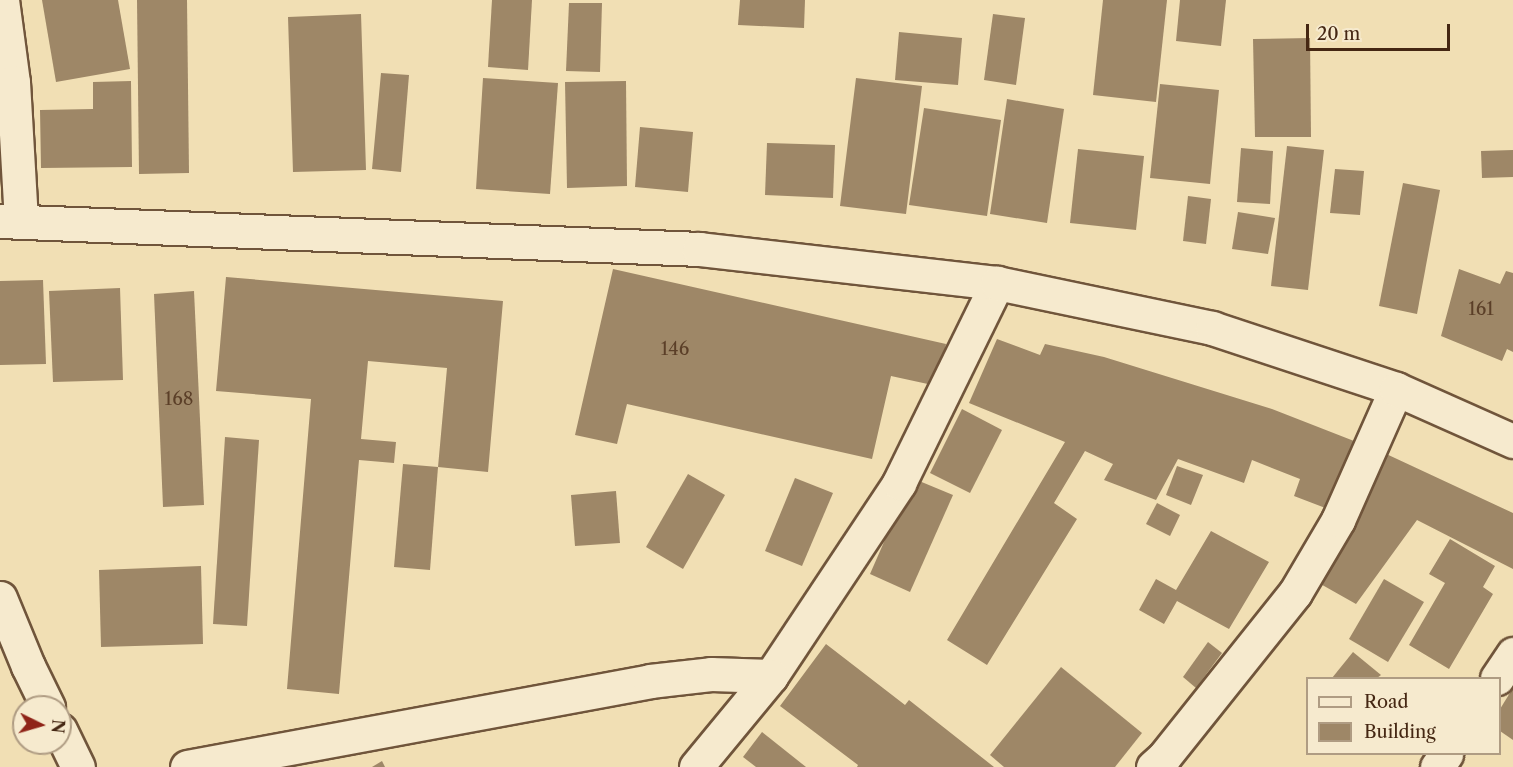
<!DOCTYPE html>
<style>
body{margin:0}
#map{position:relative;width:1513px;height:767px;overflow:hidden;background:#f1dfb4;font-family:"Libre Caslon Text",serif}
div>[style]{position:absolute}
[style*='--x']{left:calc(var(--x)*1px);top:calc(var(--y)*1px);width:calc(var(--w)*1px);rotate:calc(var(--a)*1deg)}
.building>*{inset:0;background:#9e8767}
.roads{filter:drop-shadow(2px 0 #70553b) drop-shadow(-2px 0 #70553b) drop-shadow(0 2px #70553b) drop-shadow(0 -2px #70553b)}
.street>*{height:33px;margin:-16.5px;padding:0 16.5px;transform-origin:16.5px;border-radius:16.5px;background:#f6eace}
.secondary>*{height:33px;margin:-16.5px;padding:0 16.5px;transform-origin:16.5px;border-radius:16.5px;background:#f6eace}
span{translate:-50% -50%;white-space:nowrap;text-align:center;line-height:1.15;-webkit-text-stroke:6px #f6eace;paint-order:stroke}
.number-label{font-size:18px;color:#5b3f28}
.number-label span{-webkit-text-stroke-width:0}
.legend{position:absolute;left:1306px;top:677px;width:195px;height:78px;box-sizing:border-box;background:#f6eace;border:2px solid #af9c83;margin:0;padding:8px 10px;list-style:none;font-size:18px;color:#452713}
.legend li{display:flex;align-items:center;gap:12px;height:30px}
.legend b{width:30px;border:2px solid #af9c83}
.north{position:absolute;left:12px;top:695px;width:60px;height:60px;box-sizing:border-box;background:#f6eace;border:2px solid #af9c83;border-radius:50%;rotate:95deg;font-size:16px;font-weight:700;line-height:24px;text-align:center;color:#452713}
.north::after{content:'';display:block;margin:auto;width:21px;height:27px;background:#8f2418;clip-path:polygon(50% 0,100% 100%,50% 72%,0 100%)}
.scale{position:absolute;left:1306px;top:24px;width:144px;height:27px;box-sizing:border-box;border:3px solid #452713;border-top:0;padding-left:8px;font-size:18px;line-height:21px;white-space:nowrap;color:#452713;-webkit-text-stroke:4px #f6eace;paint-order:stroke}
</style>
<div id="map">
<div class="building">
<i style="clip-path:polygon(42px 0,118px 0,130px 69px,56px 82px)"></i>
<i style="clip-path:polygon(137px 0,187px 0,189px 173px,139px 174px)"></i>
<i style="clip-path:polygon(492px 0,532px 0,528px 70px,488px 67px)"></i>
<i style="clip-path:polygon(740px 0,805px 0,804px 28px,738px 25px)"></i>
<i style="clip-path:polygon(1103px 0,1167px 0,1156px 102px,1093px 95px)"></i>
<i style="clip-path:polygon(1180px 0,1226px 0,1221px 46px,1176px 41px)"></i>
<i style="clip-path:polygon(569px 3px,602px 3px,600px 72px,566px 71px)"></i>
<i style="clip-path:polygon(361px 14px,366px 170px,293px 172px,288px 17px)"></i>
<i style="clip-path:polygon(993px 14px,1025px 18px,1016px 85px,984px 80px)"></i>
<i style="clip-path:polygon(899px 32px,962px 38px,958px 85px,895px 80px)"></i>
<i style="clip-path:polygon(1310px 38px,1311px 137px,1255px 137px,1253px 39px)"></i>
<i style="clip-path:polygon(381px 73px,409px 75px,401px 172px,372px 169px)"></i>
<i style="clip-path:polygon(483px 78px,558px 83px,550px 194px,476px 189px)"></i>
<i style="clip-path:polygon(856px 78px,922px 86px,906px 214px,840px 206px)"></i>
<i style="clip-path:polygon(131px 81px,132px 167px,41px 168px,40px 110px,93px 109px,93px 82px)"></i>
<i style="clip-path:polygon(626px 81px,627px 186px,567px 188px,565px 82px)"></i>
<i style="clip-path:polygon(1160px 84px,1219px 90px,1210px 184px,1150px 178px)"></i>
<i style="clip-path:polygon(1007px 99px,1064px 109px,1047px 223px,990px 214px)"></i>
<i style="clip-path:polygon(924px 108px,1001px 120px,987px 216px,909px 205px)"></i>
<i style="clip-path:polygon(640px 127px,693px 132px,688px 192px,635px 187px)"></i>
<i style="clip-path:polygon(767px 143px,835px 145px,833px 198px,765px 195px)"></i>
<i style="clip-path:polygon(1287px 146px,1324px 150px,1308px 290px,1271px 286px)"></i>
<i style="clip-path:polygon(1241px 148px,1273px 151px,1270px 204px,1237px 202px)"></i>
<i style="clip-path:polygon(1078px 149px,1144px 156px,1136px 230px,1070px 223px)"></i>
<i style="clip-path:polygon(1513px 150px,1513px 177px,1482px 178px,1481px 151px)"></i>
<i style="clip-path:polygon(1335px 169px,1364px 171px,1360px 215px,1330px 213px)"></i>
<i style="clip-path:polygon(1403px 183px,1440px 190px,1417px 314px,1379px 306px)"></i>
<i style="clip-path:polygon(1188px 196px,1211px 199px,1206px 244px,1183px 241px)"></i>
<i style="clip-path:polygon(1238px 212px,1275px 218px,1268px 254px,1232px 249px)"></i>
<i style="clip-path:polygon(613px 269px,946px 344px,937px 386px,891px 376px,872px 459px,627px 404px,617px 444px,575px 435px)"></i>
<i style="clip-path:polygon(1459px 269px,1500px 284px,1506px 271px,1513px 273px,1513px 352px,1507px 349px,1502px 361px,1441px 336px)"></i>
<i style="clip-path:polygon(226px 277px,503px 301px,488px 472px,438px 467px,447px 368px,368px 361px,361px 439px,396px 442px,394px 463px,359px 460px,339px 694px,287px 689px,311px 399px,216px 391px)"></i>
<i style="clip-path:polygon(43px 280px,46px 364px,0 365px,0 281px)"></i>
<i style="clip-path:polygon(120px 288px,123px 380px,53px 382px,49px 291px)"></i>
<i style="clip-path:polygon(194px 291px,204px 505px,163px 507px,154px 294px)"></i>
<i style="clip-path:polygon(997px 339px,1040px 355px,1045px 344px,1104px 357px,1272px 409px,1354px 441px,1328px 509px,1294px 496px,1300px 479px,1252px 460px,1244px 483px,1178px 459px,1156px 500px,1104px 480px,1113px 464px,1085px 451px,1054px 503px,1077px 519px,987px 665px,947px 640px,1065px 442px,969px 403px)"></i>
<i style="clip-path:polygon(962px 409px,1002px 430px,970px 493px,930px 473px)"></i>
<i style="clip-path:polygon(225px 437px,259px 440px,247px 626px,213px 624px)"></i>
<i style="clip-path:polygon(1382px 452px,1513px 513px,1513px 569px,1417px 520px,1356px 604px,1317px 582px)"></i>
<i style="clip-path:polygon(403px 464px,438px 467px,430px 570px,394px 567px)"></i>
<i style="clip-path:polygon(1177px 466px,1203px 475px,1191px 505px,1166px 495px)"></i>
<i style="clip-path:polygon(688px 474px,725px 495px,683px 569px,646px 547px)"></i>
<i style="clip-path:polygon(795px 478px,833px 493px,802px 566px,765px 551px)"></i>
<i style="clip-path:polygon(912px 478px,953px 495px,910px 592px,870px 574px)"></i>
<i style="clip-path:polygon(616px 491px,620px 543px,575px 546px,571px 495px)"></i>
<i style="clip-path:polygon(1157px 503px,1180px 515px,1170px 536px,1146px 524px)"></i>
<i style="clip-path:polygon(1211px 531px,1269px 562px,1229px 629px,1177px 601px,1164px 624px,1139px 610px,1156px 579px,1176px 590px)"></i>
<i style="clip-path:polygon(1450px 539px,1495px 566px,1483px 587px,1493px 594px,1449px 669px,1409px 645px,1445px 583px,1429px 574px)"></i>
<i style="clip-path:polygon(201px 566px,203px 644px,101px 647px,99px 570px)"></i>
<i style="clip-path:polygon(1384px 579px,1424px 602px,1388px 662px,1349px 639px)"></i>
<i style="clip-path:polygon(1208px 642px,1222px 653px,1196px 688px,1183px 677px)"></i>
<i style="clip-path:polygon(826px 644px,905px 705px,909px 700px,994px 767px,857px 767px,858px 765px,780px 706px)"></i>
<i style="clip-path:polygon(1353px 652px,1381px 675px,1377px 678px,1332px 678px)"></i>
<i style="clip-path:polygon(1061px 667px,1142px 733px,1115px 767px,1004px 767px,990px 755px)"></i>
<i style="clip-path:polygon(1513px 688px,1513px 740px,1500px 731px,1500px 709px)"></i>
<i style="clip-path:polygon(762px 732px,806px 767px,756px 767px,743px 757px)"></i>
<i style="clip-path:polygon(382px 761px,385px 767px,372px 767px)"></i>
</div>
<div class="roads">
<div class="street">
<i style="--x:2;--y:0;--w:83;--a:82.4"></i>
<i style="--x:13;--y:82;--w:138;--a:86.7"></i>
<i style="--x:0;--y:598;--w:74;--a:67.6"></i>
<i style="--x:28;--y:666;--w:46;--a:64"></i>
<i style="--x:771;--y:676;--w:232;--a:-56.4"></i>
<i style="--x:899;--y:483;--w:223;--a:-63.9"></i>
<i style="--x:1497;--y:678;--w:29;--a:-56"></i>
<i style="--x:60;--y:730;--w:41;--a:64.1"></i>
<i style="--x:187;--y:767;--w:471;--a:-10.5"></i>
<i style="--x:650;--y:681;--w:61;--a:-6.5"></i>
<i style="--x:711;--y:674;--w:60;--a:1.9"></i>
<i style="--x:771;--y:676;--w:118;--a:129.5"></i>
<i style="--x:1153;--y:767;--w:15;--a:-42"></i>
<i style="--x:1164;--y:757;--w:210;--a:-51.4"></i>
<i style="--x:1295;--y:593;--w:85;--a:-59.5"></i>
<i style="--x:1338;--y:520;--w:143;--a:-66.1"></i>
<i style="--x:1437;--y:767;--w:16;--a:-55"></i>
</div>
<div class="secondary">
<i style="--x:0;--y:221;--w:700;--a:2.29"></i>
<i style="--x:699;--y:249;--w:300;--a:6.5"></i>
<i style="--x:997;--y:283;--w:220;--a:11.8"></i>
<i style="--x:1212;--y:328;--w:194;--a:18.3"></i>
<i style="--x:1396;--y:389;--w:128;--a:24"></i>
</div>
</div>
<div class="number-label">
<span style="left:1481px;top:309px">161</span>
<span style="left:675px;top:349px">146</span>
<span style="left:179px;top:399px">168</span>
</div>
<ul class="legend">
<li><b style="height:8px;background:#f6eace"></b>Road</li>
<li><b style="height:16px;background:#9e8767"></b>Building</li>
</ul>
<div class="north">N</div>
<div class="scale">20 m</div>
</div>
